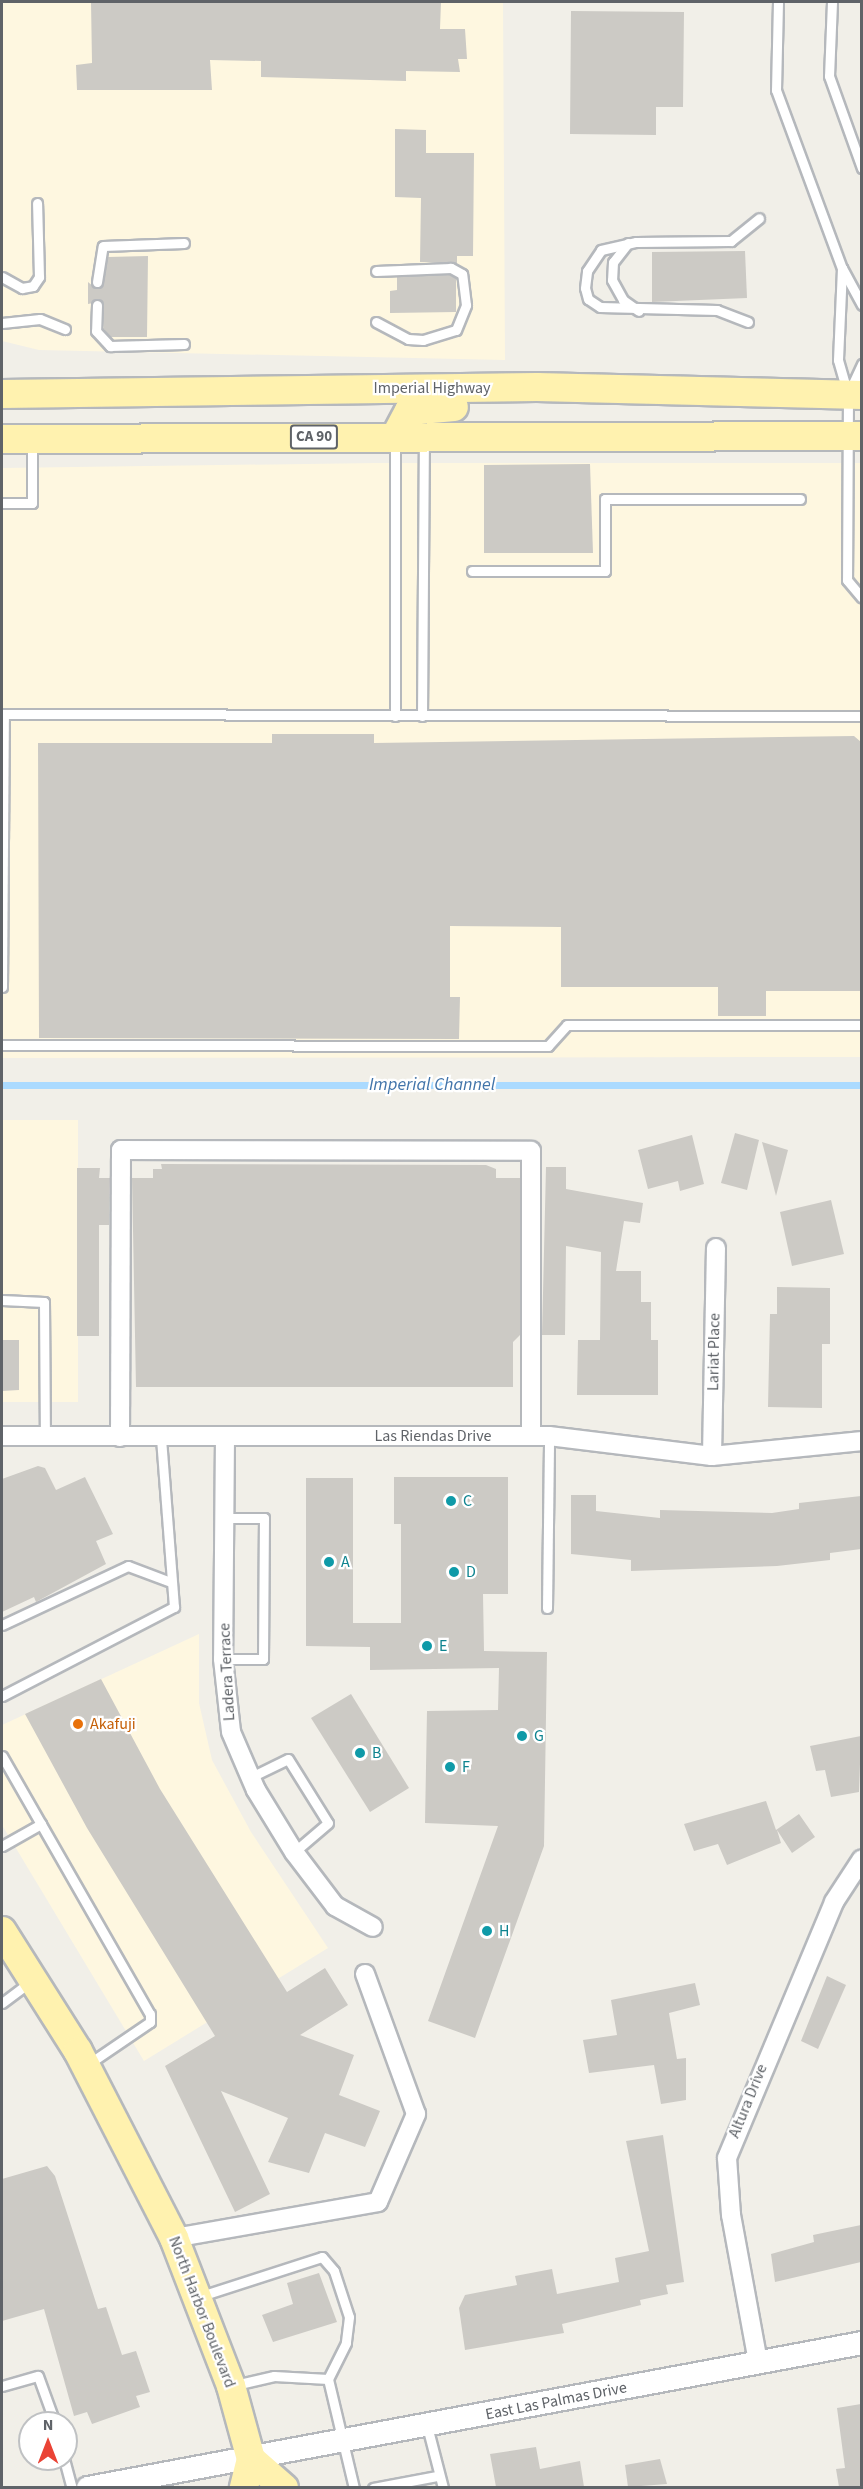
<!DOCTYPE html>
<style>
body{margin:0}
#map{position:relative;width:863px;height:2489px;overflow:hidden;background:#f1efe8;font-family:"Source Sans 3",sans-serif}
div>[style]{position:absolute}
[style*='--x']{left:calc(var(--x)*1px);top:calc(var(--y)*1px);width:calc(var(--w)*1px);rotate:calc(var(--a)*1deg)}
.commercial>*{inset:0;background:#fef7e0}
.stream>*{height:7px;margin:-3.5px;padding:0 3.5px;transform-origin:3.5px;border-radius:3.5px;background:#aadaff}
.building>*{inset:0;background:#cccac5}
.roads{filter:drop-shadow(2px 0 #b5b8bc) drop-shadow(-2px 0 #b5b8bc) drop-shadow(0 2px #b5b8bc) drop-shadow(0 -2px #b5b8bc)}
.service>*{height:9px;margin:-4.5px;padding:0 4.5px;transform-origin:4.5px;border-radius:4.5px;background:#fff}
.minor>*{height:18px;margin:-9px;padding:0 9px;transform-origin:9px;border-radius:9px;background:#fff}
.tertiary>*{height:22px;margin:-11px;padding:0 11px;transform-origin:11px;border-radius:11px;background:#fff}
.primary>*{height:28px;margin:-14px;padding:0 14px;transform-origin:14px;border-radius:14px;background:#fff2af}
.dots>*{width:16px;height:16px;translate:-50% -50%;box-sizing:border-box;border:3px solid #fff;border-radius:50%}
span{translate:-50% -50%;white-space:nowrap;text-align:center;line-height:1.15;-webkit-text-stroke:4.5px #fff;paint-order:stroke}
.shield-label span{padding:2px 4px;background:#fff;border:2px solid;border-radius:4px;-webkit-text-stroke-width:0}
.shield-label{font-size:15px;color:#5f6368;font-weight:700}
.street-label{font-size:16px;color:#5f6368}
.culture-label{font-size:16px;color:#0d838f}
.left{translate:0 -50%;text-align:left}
.food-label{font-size:16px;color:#c56008}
.water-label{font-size:18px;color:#4174aa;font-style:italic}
.frame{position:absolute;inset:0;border:3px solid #5f6368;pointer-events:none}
.north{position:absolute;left:18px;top:2411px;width:60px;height:60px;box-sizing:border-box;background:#fff;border:2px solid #bfc1c3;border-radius:50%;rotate:0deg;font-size:16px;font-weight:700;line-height:24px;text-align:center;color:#5f6368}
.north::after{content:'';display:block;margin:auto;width:21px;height:27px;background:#ea4335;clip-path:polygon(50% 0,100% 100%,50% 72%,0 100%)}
</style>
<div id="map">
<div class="commercial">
<i style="clip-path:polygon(2px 2px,503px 2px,505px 360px,39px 350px,2px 341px)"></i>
<i style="clip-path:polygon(376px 463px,861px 463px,861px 1057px,2px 1058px,2px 468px)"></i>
<i style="clip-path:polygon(2px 1120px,78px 1120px,78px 1402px,2px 1402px)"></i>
<i style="clip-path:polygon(199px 1634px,199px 1703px,212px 1760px,251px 1832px,328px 1948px,144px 2061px,2px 1825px,2px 1725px)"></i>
</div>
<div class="stream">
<i style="--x:2;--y:1085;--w:860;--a:0"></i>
</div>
<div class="building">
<i style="clip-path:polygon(91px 2px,441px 2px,440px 29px,465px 29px,467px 59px,458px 59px,460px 72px,406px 71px,406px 81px,261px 77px,261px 61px,210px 60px,212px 90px,77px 90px,76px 65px,92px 63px)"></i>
<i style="clip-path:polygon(571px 11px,684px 12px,683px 107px,656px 107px,656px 135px,570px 134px)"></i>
<i style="clip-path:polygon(395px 129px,426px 130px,426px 153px,474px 153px,473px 256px,457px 256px,457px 263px,420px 262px,421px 198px,395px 197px)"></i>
<i style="clip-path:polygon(745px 251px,747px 298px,652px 302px,652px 252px)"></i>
<i style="clip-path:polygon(148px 256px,147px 337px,110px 337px,104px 329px,103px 301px,88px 304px,88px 282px,95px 288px,103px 286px,108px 257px)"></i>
<i style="clip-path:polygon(449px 275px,456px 278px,456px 312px,390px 313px,390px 291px,397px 290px,397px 277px)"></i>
<i style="clip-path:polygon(590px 464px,593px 553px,484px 553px,484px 465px)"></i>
<i style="clip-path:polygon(272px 734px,374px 734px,374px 743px,854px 736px,861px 742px,861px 991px,766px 991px,766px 1016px,718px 1016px,718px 987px,561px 987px,561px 927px,450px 926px,450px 997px,460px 997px,459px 1039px,39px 1038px,38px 743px,272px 743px)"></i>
<i style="clip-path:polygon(735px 1133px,759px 1140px,747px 1190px,721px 1183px)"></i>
<i style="clip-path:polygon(692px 1135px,704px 1184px,680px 1191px,678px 1181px,648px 1189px,638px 1150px)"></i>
<i style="clip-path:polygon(762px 1142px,788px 1150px,776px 1196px)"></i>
<i style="clip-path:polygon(161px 1164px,486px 1165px,496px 1169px,496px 1178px,520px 1178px,520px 1335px,513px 1342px,513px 1387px,136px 1387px,132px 1178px,153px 1178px,153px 1169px,162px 1169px)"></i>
<i style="clip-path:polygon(546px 1167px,566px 1167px,566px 1189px,643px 1203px,640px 1223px,624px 1221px,616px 1271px,641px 1271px,641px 1302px,651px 1302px,651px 1340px,658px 1340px,658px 1395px,577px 1395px,578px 1340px,600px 1340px,601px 1252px,566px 1246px,565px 1335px,542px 1335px)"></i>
<i style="clip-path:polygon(77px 1168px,100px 1168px,99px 1178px,110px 1178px,109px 1225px,99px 1225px,99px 1336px,77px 1336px)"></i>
<i style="clip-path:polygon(831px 1200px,844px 1254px,792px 1266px,780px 1212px)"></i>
<i style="clip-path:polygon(777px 1287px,830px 1288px,830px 1344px,822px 1344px,822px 1408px,768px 1407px,770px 1314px,777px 1314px)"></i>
<i style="clip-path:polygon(2px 1340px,19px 1340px,19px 1390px,2px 1391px)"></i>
<i style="clip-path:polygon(38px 1466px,45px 1468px,56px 1490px,85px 1477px,113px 1534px,96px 1541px,106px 1564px,36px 1602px,34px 1597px,2px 1612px,2px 1479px)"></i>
<i style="clip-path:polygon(394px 1477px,508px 1477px,508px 1594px,483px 1594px,484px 1651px,547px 1652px,544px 1846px,475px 2038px,428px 2021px,498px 1826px,425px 1823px,427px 1711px,498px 1710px,499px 1668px,370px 1670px,370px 1647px,306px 1646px,306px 1478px,353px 1478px,353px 1623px,401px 1623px,401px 1524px,394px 1524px)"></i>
<i style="clip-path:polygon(571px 1495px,596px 1495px,596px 1511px,660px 1518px,660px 1510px,772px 1513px,799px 1509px,799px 1503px,861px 1496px,861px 1549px,830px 1553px,830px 1560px,777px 1566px,631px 1571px,631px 1560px,571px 1554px)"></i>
<i style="clip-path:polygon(101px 1679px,160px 1789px,287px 1992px,325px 1968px,348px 2005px,300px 2035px,354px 2055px,339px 2095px,380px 2111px,365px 2147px,325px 2133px,309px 2173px,268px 2162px,288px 2118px,221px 2091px,270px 2194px,235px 2212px,165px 2066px,215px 2036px,87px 1828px,25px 1714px)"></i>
<i style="clip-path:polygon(351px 1694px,409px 1788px,370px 1812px,311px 1718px)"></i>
<i style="clip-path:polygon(861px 1736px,859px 1792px,831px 1797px,825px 1770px,816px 1771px,810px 1746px)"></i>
<i style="clip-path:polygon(766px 1801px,776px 1830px,799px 1814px,815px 1837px,792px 1853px,777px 1830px,781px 1843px,727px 1865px,718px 1844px,694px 1851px,684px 1824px)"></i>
<i style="clip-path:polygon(827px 1976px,846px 1985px,818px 2049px,801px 2041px)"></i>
<i style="clip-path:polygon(695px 1983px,700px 2005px,669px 2013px,677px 2059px,686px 2058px,686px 2100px,661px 2104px,654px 2065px,589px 2073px,583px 2040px,617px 2035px,611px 2000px)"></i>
<i style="clip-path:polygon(663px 2135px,684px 2282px,666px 2285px,668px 2294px,640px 2300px,641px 2305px,562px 2324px,564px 2333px,465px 2350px,459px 2308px,465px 2295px,517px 2285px,515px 2276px,552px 2269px,557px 2294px,619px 2282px,615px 2258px,649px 2251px,626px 2141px)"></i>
<i style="clip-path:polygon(47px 2166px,55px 2176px,98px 2309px,106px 2307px,122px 2355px,136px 2351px,150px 2392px,136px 2396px,140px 2407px,92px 2424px,87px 2412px,74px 2416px,44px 2309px,2px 2321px,2px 2179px)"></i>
<i style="clip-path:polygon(861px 2225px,861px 2262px,775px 2282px,771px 2254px,814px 2242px,813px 2235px)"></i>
<i style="clip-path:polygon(319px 2273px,337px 2322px,273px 2342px,262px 2315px,293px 2304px,287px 2283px)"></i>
<i style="clip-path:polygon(861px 2404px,861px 2487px,839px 2487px,836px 2469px,845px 2468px,837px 2408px)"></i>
<i style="clip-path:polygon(536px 2447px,540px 2469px,580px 2461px,584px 2487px,496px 2487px,490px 2454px)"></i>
<i style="clip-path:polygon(660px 2459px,667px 2484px,628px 2487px,625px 2465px)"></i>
</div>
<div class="roads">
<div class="service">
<i style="--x:778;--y:2;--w:88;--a:91.3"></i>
<i style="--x:776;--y:90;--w:190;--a:69.7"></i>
<i style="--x:842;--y:268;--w:42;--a:61.6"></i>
<i style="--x:832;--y:2;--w:74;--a:92.3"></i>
<i style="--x:829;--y:76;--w:98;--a:70.3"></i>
<i style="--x:628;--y:243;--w:24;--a:128"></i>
<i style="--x:613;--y:262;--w:18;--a:93"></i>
<i style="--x:612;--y:280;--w:23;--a:61"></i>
<i style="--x:623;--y:300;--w:19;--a:35"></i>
<i style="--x:842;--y:268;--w:92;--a:92.5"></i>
<i style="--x:838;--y:360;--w:36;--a:74"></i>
<i style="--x:848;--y:395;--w:185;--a:90.3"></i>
<i style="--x:847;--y:580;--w:23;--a:50"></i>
<i style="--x:2;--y:277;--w:23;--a:29"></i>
<i style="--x:22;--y:288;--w:11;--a:-10"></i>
<i style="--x:33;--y:286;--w:11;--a:-56"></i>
<i style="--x:39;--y:277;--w:74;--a:-91.5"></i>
<i style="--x:97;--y:282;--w:36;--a:-81"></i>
<i style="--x:103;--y:246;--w:81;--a:-2.1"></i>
<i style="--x:97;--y:305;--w:26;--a:92"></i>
<i style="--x:96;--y:331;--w:21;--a:47"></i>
<i style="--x:110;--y:346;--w:74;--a:-1.5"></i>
<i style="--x:376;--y:322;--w:36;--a:28"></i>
<i style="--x:408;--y:339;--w:15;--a:4"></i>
<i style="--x:423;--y:340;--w:34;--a:-17"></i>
<i style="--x:456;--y:330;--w:27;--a:-68"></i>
<i style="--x:466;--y:305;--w:31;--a:-97"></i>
<i style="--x:462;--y:274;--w:13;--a:-151"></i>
<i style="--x:451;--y:268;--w:75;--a:177.7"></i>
<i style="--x:748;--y:322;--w:33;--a:-159"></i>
<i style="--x:717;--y:310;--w:117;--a:-178.5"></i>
<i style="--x:600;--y:307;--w:14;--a:-146"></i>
<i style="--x:588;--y:299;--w:11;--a:-105"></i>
<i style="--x:585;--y:288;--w:17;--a:-83"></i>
<i style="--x:587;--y:271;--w:25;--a:-56"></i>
<i style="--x:601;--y:250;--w:36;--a:-13"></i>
<i style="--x:636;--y:242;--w:95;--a:-0.6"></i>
<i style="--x:731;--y:241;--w:36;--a:-39"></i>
<i style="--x:2;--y:323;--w:38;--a:-6"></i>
<i style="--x:40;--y:319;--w:27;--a:22"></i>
<i style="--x:850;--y:390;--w:29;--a:-65"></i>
<i style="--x:2;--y:503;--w:30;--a:0"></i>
<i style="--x:32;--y:503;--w:60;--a:-90"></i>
<i style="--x:472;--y:571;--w:133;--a:0"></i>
<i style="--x:605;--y:571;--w:72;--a:-90"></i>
<i style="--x:605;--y:499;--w:195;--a:0"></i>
<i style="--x:2;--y:714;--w:860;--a:0.13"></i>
<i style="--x:395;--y:716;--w:274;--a:-90"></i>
<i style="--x:422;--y:716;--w:277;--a:-89.6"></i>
<i style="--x:2;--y:987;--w:273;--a:-89.6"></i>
<i style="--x:2;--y:1045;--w:546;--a:0.1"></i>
<i style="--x:548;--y:1046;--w:28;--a:-48"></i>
<i style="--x:567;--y:1025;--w:295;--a:0"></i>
<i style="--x:2;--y:1300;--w:42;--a:2.7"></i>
<i style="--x:44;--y:1302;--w:135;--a:89.6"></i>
<i style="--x:547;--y:1608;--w:172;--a:-89.3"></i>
<i style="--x:2;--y:1625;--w:139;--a:-25.1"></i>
<i style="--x:128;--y:1566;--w:43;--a:20.6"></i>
<i style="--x:223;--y:1659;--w:40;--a:0"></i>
<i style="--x:263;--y:1659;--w:141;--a:-89.6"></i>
<i style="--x:264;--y:1518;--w:39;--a:180"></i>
<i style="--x:2;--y:1696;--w:194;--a:-27.4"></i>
<i style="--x:174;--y:1607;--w:170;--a:-94.4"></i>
<i style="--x:2;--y:1756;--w:297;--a:60.2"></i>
<i style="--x:150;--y:2014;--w:8;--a:90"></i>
<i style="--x:150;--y:2022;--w:76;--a:145.7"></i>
<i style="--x:249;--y:1778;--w:43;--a:-26"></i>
<i style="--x:288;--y:1759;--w:75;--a:58"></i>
<i style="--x:328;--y:1823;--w:45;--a:139.5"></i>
<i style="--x:2;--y:1846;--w:45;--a:-29.4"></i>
<i style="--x:2;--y:2003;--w:34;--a:-37"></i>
<i style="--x:201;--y:2296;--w:127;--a:-17.9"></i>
<i style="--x:322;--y:2257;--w:18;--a:49"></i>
<i style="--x:334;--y:2271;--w:48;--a:71.9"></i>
<i style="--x:349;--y:2317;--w:26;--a:97"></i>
<i style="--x:346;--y:2343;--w:40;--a:116.6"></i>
<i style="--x:328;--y:2379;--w:112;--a:76.6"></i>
<i style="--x:235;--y:2385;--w:40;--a:-13"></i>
<i style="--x:274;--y:2376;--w:54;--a:3.2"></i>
<i style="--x:2;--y:2386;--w:37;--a:-16"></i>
<i style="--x:38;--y:2376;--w:50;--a:70.1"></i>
<i style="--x:427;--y:2426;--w:64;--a:75.5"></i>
<i style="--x:64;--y:2459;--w:30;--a:75"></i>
<i style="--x:373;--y:2488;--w:65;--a:-10.6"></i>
</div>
<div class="minor">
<i style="--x:2;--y:1436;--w:547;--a:0"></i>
<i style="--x:549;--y:1436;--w:164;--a:7"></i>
<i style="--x:712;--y:1456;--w:151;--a:-5.7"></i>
<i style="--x:120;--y:1437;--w:287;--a:-89.8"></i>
<i style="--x:121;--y:1150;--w:410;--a:0.1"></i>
<i style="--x:531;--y:1151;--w:285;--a:90"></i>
<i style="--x:225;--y:1437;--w:222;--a:90.5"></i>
<i style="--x:223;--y:1659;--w:73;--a:83.7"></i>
<i style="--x:231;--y:1732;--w:63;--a:66.7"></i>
<i style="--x:256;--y:1790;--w:73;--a:58.5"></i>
<i style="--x:294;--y:1852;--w:68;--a:52.8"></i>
<i style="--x:335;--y:1906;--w:43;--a:28.9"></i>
<i style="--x:712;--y:1456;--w:208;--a:-88.9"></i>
<i style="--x:174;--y:2238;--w:207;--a:-10"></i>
<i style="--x:378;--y:2202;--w:96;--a:-66.6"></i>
<i style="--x:416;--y:2114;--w:149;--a:-110"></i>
<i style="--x:758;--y:2362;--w:149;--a:-100.4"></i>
<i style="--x:731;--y:2215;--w:57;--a:-94"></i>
<i style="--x:727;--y:2158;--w:277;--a:-67.3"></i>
<i style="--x:834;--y:1902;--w:51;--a:-56.9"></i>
</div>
<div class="tertiary">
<i style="--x:88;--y:2488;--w:787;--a:-10.61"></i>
</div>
<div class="primary">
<i style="--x:2;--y:394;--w:535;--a:-0.75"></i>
<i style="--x:537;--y:387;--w:325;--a:1.4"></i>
<i style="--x:395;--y:437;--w:30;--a:-62"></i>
<i style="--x:409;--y:411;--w:45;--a:-5.1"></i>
<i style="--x:2;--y:439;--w:860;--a:-0.2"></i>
<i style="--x:2;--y:1931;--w:142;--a:57.7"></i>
<i style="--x:78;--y:2051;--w:210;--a:62.8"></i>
<i style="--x:174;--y:2238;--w:159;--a:68.9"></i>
<i style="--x:231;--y:2386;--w:76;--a:74.7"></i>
<i style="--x:251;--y:2459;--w:30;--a:104"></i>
<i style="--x:251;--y:2459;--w:44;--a:41.3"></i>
</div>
</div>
<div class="dots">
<i style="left:451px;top:1501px;background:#0f9aa8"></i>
<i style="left:329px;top:1562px;background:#0f9aa8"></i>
<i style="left:454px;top:1572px;background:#0f9aa8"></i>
<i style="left:427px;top:1646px;background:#0f9aa8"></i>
<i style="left:78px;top:1724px;background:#e8710a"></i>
<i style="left:522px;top:1736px;background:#0f9aa8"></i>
<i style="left:360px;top:1753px;background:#0f9aa8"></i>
<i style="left:450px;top:1767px;background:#0f9aa8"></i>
<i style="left:487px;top:1931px;background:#0f9aa8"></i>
</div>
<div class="shield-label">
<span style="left:314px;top:437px">CA 90</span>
</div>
<div class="street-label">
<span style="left:432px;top:388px">Imperial Highway</span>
<span style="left:714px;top:1352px;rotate:-89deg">Lariat Place</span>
<span style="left:433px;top:1436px">Las Riendas Drive</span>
<span style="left:227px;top:1672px;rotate:-93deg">Ladera Terrace</span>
<span style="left:748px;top:2101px;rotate:-68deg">Altura Drive</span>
<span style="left:202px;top:2312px;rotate:69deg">North Harbor Boulevard</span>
<span style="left:556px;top:2401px;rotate:-11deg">East Las Palmas Drive</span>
</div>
<div class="culture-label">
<span class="left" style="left:463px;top:1501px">C</span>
<span class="left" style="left:341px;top:1562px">A</span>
<span class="left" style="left:466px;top:1572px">D</span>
<span class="left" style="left:439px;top:1646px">E</span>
<span class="left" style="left:534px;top:1736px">G</span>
<span class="left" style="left:372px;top:1753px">B</span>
<span class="left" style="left:462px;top:1767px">F</span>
<span class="left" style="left:499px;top:1931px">H</span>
</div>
<div class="food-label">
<span class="left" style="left:90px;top:1724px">Akafuji</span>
</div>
<div class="water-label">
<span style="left:432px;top:1085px">Imperial Channel</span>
</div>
<div class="frame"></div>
<div class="north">N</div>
</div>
